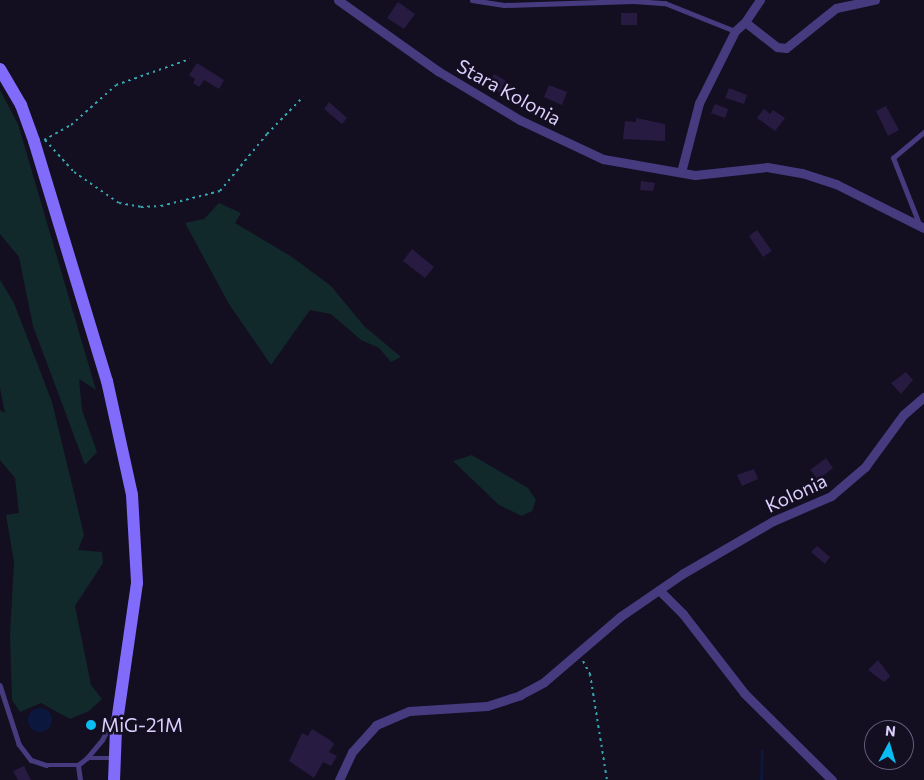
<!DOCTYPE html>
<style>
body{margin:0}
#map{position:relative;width:924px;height:780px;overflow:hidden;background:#140e21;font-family:Commissioner,sans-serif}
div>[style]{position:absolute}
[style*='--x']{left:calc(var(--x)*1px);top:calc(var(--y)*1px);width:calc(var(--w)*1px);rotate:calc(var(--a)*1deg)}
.green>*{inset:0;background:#11292b}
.water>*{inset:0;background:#0b173d}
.round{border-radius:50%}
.stream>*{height:2.5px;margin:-1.25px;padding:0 1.25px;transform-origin:1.25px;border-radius:1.25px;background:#0b173d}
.building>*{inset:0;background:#281b42}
.path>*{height:2px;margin-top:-1px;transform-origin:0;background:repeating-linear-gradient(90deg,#33a7af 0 2.5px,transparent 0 6.5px)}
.service>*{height:4.5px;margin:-2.25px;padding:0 2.25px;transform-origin:2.25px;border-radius:2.25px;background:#463b7f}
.minor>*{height:9px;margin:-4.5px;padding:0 4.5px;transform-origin:4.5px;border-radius:4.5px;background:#463b7f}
.secondary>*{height:12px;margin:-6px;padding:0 6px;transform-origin:6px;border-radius:6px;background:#816bfa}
.dots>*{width:14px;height:14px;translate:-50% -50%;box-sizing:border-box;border:2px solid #140e21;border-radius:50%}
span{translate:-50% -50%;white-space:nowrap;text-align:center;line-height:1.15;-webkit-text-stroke:5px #140e21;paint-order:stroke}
.street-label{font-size:19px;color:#dbd0fd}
.poi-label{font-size:19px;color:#dbd0fd}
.left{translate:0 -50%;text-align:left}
.north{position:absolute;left:864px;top:720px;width:50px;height:50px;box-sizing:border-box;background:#140e21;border:1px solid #645c79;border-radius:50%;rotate:6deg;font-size:14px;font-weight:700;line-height:20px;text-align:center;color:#dbd0fd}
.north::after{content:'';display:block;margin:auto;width:18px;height:22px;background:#09bcf1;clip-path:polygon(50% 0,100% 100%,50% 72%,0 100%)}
</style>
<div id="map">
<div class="green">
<i style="clip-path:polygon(0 90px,18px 124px,96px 390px,79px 379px,82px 410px,97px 452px,85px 465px,33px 326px,19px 257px,0 234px)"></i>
<i style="clip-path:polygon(219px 203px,241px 213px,235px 223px,292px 257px,331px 286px,364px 326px,401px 357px,391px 362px,379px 348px,361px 340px,331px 314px,310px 310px,271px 365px,229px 304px,185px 223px,204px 219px)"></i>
<i style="clip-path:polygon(0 280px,14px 303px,52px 402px,81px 522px,84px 535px,78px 550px,102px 552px,103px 563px,75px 606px,91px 685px,102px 699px,89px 711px,70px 719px,41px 703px,20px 712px,12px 700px,10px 635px,14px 562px,6px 515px,19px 513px,15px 478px,0 460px,0 410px,5px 413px,0 388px)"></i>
<i style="clip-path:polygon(472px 455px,528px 488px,536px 500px,532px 511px,522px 516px,499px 505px,453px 461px)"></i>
</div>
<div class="water">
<i class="round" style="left:28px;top:708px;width:24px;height:24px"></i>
</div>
<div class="stream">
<i style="--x:761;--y:780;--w:29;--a:-88"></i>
</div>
<div class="building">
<i style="clip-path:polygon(398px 2px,415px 14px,404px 29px,387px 18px)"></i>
<i style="clip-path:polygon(621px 13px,637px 13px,637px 25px,621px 25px)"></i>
<i style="clip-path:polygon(197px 63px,224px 80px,219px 89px,204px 80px,199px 87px,193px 83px,195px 79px,189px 75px)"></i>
<i style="clip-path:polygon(494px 74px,512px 84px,506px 96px,488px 86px)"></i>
<i style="clip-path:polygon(549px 85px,567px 92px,562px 105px,544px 97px)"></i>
<i style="clip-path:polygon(729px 88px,747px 95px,744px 104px,725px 98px)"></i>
<i style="clip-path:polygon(329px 102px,347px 118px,342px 124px,324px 109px)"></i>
<i style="clip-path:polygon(715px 104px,728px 109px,725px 118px,711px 113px)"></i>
<i style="clip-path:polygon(886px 106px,899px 130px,888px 136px,876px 111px)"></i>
<i style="clip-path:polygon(764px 109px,770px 114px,773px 110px,785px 118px,775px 131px,757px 118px)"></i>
<i style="clip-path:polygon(636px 118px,665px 124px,665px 141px,623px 139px,625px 121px,636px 122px)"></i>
<i style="clip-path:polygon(641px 181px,655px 183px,653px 191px,640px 190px)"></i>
<i style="clip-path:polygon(757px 230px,772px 251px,763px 257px,749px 236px)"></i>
<i style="clip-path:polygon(412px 249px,434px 267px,425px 278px,403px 261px)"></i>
<i style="clip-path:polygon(906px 372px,913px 380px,901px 394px,891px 383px)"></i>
<i style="clip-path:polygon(826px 458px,833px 468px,818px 480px,810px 470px)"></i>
<i style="clip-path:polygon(754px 469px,758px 479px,742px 486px,737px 475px)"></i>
<i style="clip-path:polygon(817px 546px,830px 557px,825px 564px,811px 552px)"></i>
<i style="clip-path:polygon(878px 660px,890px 676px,884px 682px,868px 670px)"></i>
<i style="clip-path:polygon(312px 729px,330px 740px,334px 744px,329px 752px,337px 756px,331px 766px,323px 762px,314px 778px,289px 761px,302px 733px,308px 736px)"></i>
<i style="clip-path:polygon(24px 766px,31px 780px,18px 780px,13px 771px)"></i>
</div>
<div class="path">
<i style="--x:44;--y:140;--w:31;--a:-29"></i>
<i style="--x:71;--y:125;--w:60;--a:-41.6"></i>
<i style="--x:116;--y:85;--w:78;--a:-19.4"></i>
<i style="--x:45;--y:140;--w:43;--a:47.8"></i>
<i style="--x:74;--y:172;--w:55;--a:34.6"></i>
<i style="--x:119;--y:203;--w:22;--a:10"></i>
<i style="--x:141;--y:207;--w:20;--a:-3"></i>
<i style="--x:161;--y:206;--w:61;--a:-14.3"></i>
<i style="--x:220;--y:191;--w:74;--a:-50.5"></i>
<i style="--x:267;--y:134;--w:52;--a:-45.8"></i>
<i style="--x:583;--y:661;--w:15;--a:62"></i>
<i style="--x:590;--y:674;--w:107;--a:80.9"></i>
</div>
<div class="service">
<i style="--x:472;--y:0;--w:32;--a:9"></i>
<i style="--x:504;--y:5;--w:130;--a:-1.8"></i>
<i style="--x:634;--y:1;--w:31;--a:4"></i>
<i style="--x:665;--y:3;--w:75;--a:21.8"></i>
<i style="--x:919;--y:224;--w:71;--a:-111.5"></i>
<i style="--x:893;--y:158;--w:40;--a:-40"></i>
<i style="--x:0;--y:685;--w:62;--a:72.1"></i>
<i style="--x:19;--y:744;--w:20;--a:53"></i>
<i style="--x:31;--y:760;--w:16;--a:18"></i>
<i style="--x:46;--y:765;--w:32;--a:0"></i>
<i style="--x:87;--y:758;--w:23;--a:-50"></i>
<i style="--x:102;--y:740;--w:21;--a:-62"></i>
<i style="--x:80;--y:780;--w:15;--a:-98"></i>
<i style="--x:78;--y:765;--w:11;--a:-38"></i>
<i style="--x:87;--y:758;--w:26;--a:0"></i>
</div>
<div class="minor">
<i style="--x:338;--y:0;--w:123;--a:35.4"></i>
<i style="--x:438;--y:71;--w:96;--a:30.9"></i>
<i style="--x:520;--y:120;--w:92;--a:25.2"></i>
<i style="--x:603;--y:159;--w:93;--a:9.9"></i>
<i style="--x:695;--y:175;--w:72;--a:-6.3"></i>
<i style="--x:767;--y:167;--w:36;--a:10"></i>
<i style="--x:802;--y:173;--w:36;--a:18"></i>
<i style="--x:836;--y:184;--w:98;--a:26.6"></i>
<i style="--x:745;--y:22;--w:41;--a:38"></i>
<i style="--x:777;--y:47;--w:9;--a:6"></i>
<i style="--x:786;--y:48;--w:64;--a:-38.7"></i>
<i style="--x:836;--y:8;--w:40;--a:-12"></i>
<i style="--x:681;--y:172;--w:71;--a:-75.4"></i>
<i style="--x:699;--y:103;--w:80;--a:-63.4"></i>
<i style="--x:735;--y:31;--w:13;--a:-42"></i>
<i style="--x:745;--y:22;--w:27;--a:-56"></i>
<i style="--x:659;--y:590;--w:34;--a:45"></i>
<i style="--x:683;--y:614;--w:100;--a:52.3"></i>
<i style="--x:744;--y:693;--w:124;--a:44.7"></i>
<i style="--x:339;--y:780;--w:31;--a:-65"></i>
<i style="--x:352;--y:752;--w:36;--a:-48"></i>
<i style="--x:376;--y:725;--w:36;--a:-23"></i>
<i style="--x:409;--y:711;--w:78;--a:-3.7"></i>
<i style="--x:487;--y:706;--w:35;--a:-18"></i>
<i style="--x:520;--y:695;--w:27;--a:-28"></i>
<i style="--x:544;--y:682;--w:101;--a:-40.6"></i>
<i style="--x:621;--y:616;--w:74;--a:-34.5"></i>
<i style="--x:682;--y:574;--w:105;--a:-30.2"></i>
<i style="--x:773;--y:521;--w:63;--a:-23.3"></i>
<i style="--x:831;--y:496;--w:45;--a:-40.5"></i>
<i style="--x:865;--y:467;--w:64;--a:-53.8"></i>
<i style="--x:903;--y:415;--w:28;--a:-41"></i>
</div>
<div class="secondary">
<i style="--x:0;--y:69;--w:42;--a:59.7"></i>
<i style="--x:21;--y:105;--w:38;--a:70"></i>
<i style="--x:34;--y:141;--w:251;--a:73.1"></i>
<i style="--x:107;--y:381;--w:117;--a:77.6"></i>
<i style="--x:132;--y:495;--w:88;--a:86.7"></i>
<i style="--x:137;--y:583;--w:148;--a:98.2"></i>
<i style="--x:116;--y:729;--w:51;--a:92.2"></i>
</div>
<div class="dots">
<i style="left:91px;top:725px;background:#09bcf1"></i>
</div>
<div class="street-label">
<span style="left:509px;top:92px;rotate:29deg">Stara Kolonia</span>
<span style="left:796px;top:493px;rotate:-25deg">Kolonia</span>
</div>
<div class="poi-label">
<span class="left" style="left:101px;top:725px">MiG-21M</span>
</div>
<div class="north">N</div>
</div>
